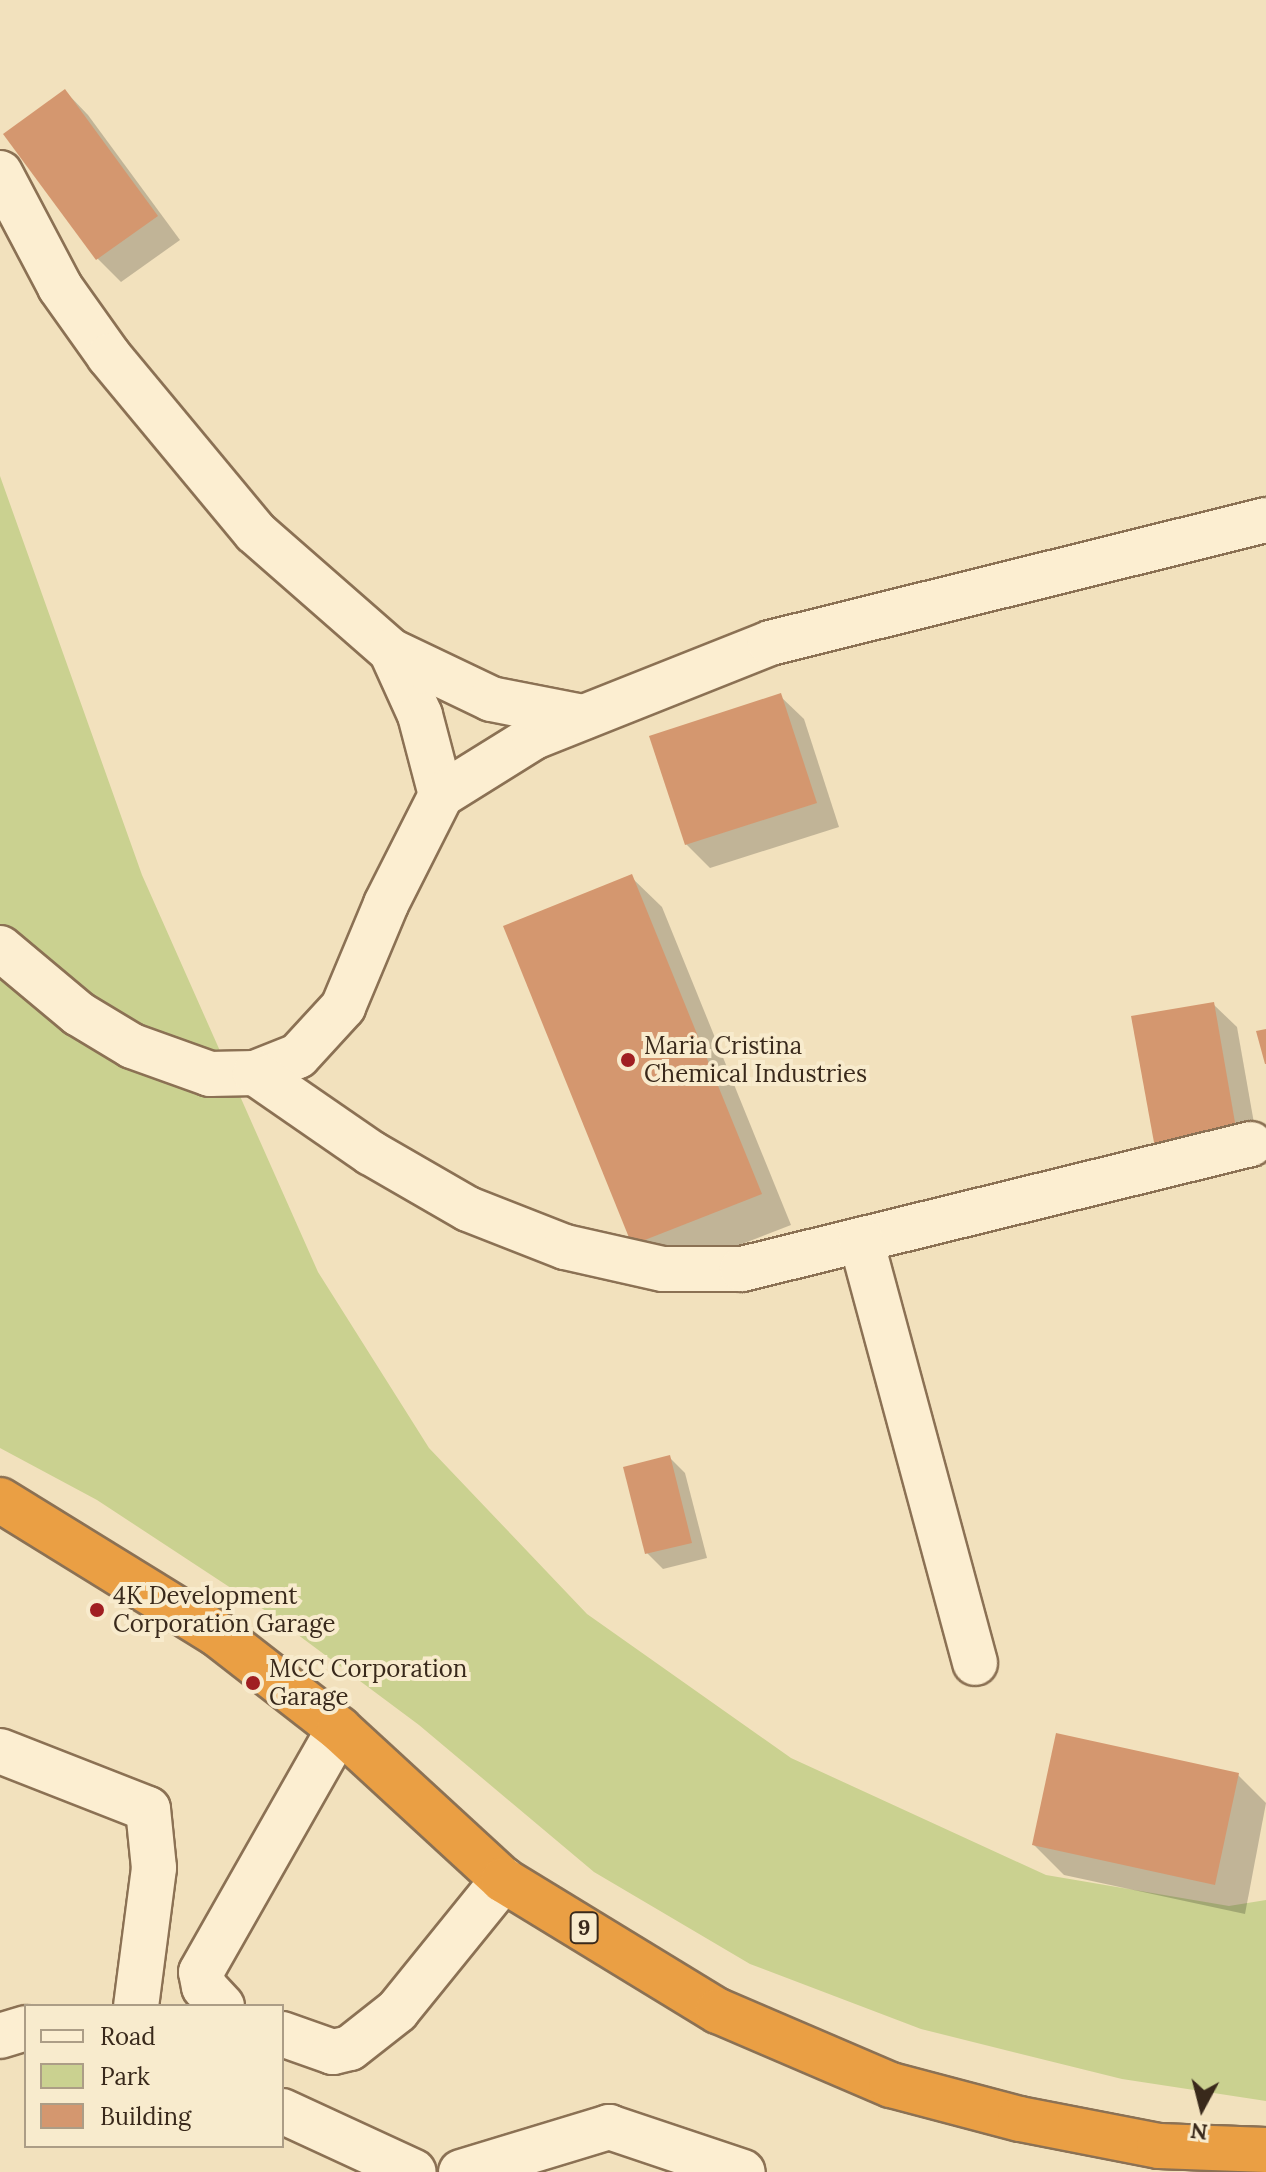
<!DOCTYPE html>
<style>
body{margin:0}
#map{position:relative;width:1266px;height:2172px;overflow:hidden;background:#f2e1bd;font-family:Lora,serif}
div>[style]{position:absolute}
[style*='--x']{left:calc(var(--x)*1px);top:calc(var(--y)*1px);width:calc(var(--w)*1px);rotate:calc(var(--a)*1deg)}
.green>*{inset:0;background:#cad190}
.shadow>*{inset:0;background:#0003}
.building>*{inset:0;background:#d4976f}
.roads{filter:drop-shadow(2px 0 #8b7154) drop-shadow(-2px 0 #8b7154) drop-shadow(0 2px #8b7154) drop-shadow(0 -2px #8b7154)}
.minor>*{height:44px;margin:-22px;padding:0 22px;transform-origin:22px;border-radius:22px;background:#fceed1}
.highway>*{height:44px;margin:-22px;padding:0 22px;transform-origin:22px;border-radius:22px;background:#ea9f44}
.dots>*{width:22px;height:22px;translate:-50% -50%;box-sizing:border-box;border:4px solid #f8ebcd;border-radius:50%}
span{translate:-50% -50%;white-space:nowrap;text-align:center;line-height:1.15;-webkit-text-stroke:8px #f8ebcd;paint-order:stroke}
.shield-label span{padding:2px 6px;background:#f8ebcd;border:2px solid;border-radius:6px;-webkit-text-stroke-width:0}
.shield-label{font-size:22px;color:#39291b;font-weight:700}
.poi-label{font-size:24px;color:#39291b}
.left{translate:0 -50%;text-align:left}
.legend{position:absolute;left:24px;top:2004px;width:260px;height:144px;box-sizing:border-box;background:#f8ebcd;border:2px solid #ac9d86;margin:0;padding:10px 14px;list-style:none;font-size:24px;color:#39291b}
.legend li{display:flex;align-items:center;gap:16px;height:40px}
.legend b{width:40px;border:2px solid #ac9d86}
.north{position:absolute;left:1162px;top:2068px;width:80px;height:80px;-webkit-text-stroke:6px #f8ebcd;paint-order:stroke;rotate:187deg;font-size:22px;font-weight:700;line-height:32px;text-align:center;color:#39291b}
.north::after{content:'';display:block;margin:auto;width:28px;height:36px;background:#39291b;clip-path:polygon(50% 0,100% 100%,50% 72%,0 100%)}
</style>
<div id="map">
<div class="green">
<i style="clip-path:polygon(0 476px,142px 875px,318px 1272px,429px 1448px,587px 1614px,791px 1758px,1046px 1875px,1229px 1906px,1266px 1900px,1266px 2101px,1122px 2079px,921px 2029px,750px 1964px,594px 1872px,419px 1725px,266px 1611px,97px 1500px,0 1448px)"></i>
</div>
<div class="shadow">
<i style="clip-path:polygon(65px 91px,88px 115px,180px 240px,121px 282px,98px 259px,6px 134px)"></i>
<i style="clip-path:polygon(780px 696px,804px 719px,839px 827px,710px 868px,686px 844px)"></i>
<i style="clip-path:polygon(631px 877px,662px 907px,791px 1225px,664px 1274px,634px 1244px)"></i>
<i style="clip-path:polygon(1213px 1004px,1237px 1027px,1260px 1157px,1157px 1147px)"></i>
<i style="clip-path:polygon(669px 1457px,685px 1473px,707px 1558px,663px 1569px,647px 1553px)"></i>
<i style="clip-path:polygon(1238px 1775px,1266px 1803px,1245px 1914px,1064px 1875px,1034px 1845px)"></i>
</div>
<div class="building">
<i style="clip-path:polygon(65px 89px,158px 216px,96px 260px,3px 134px)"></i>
<i style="clip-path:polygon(781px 693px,817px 803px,685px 845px,649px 736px)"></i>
<i style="clip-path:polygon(632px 874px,762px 1194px,632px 1245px,503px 926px)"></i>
<i style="clip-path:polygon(1214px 1002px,1237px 1134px,1155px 1148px,1131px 1016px)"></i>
<i style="clip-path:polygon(1266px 1029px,1266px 1064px,1265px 1064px,1256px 1031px)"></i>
<i style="clip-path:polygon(670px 1455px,692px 1543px,645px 1554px,623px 1467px)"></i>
<i style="clip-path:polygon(1056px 1733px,1239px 1773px,1215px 1885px,1032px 1845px)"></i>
</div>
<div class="roads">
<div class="minor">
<i style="--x:0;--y:173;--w:129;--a:62.2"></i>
<i style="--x:60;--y:287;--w:85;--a:54.6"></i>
<i style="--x:109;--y:356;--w:229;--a:50.3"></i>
<i style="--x:255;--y:532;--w:181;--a:41.2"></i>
<i style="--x:391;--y:651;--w:70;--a:65.6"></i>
<i style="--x:420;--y:715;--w:83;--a:75.3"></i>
<i style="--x:441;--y:795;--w:110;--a:-31.9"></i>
<i style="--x:534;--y:737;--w:254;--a:-21.7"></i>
<i style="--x:770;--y:643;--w:511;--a:-13.93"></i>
<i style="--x:391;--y:651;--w:111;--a:25.6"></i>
<i style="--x:491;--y:699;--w:94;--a:11.1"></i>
<i style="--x:0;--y:948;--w:103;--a:39.9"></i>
<i style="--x:79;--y:1014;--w:62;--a:31.1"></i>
<i style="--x:132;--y:1046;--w:83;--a:19.7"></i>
<i style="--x:210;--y:1074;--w:45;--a:-1.3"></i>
<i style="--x:255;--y:1073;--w:46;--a:-21.6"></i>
<i style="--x:298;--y:1056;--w:67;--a:-47.4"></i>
<i style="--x:343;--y:1007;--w:112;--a:-67.3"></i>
<i style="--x:386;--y:904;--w:122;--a:-63.2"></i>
<i style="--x:255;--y:1073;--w:141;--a:34.6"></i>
<i style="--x:371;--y:1153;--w:112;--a:30"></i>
<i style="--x:468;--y:1209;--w:104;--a:21.4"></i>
<i style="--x:565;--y:1247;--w:100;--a:12.7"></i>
<i style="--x:663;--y:1269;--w:79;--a:0"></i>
<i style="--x:742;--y:1269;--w:524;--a:-13.8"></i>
<i style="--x:861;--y:1240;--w:438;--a:74.9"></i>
<i style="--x:0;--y:1751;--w:159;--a:21.4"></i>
<i style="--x:148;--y:1809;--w:59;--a:84.2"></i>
<i style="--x:154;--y:1868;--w:139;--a:97.4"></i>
<i style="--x:222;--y:2006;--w:26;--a:-133"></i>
<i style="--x:204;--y:1987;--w:15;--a:-101"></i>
<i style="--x:201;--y:1972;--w:279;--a:-60.4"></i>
<i style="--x:282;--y:2034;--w:54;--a:19.4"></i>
<i style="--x:333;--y:2052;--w:17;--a:-13"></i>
<i style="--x:350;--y:2048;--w:60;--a:-38.2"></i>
<i style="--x:397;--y:2011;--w:169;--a:-51"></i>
<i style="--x:0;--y:2036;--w:27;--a:-17"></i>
<i style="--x:282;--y:2111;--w:145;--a:24.8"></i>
<i style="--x:461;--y:2172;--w:155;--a:-16.9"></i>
<i style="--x:609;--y:2127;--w:141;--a:18.6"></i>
</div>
<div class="highway">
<i style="--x:0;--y:1500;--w:255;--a:31.7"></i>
<i style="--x:217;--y:1634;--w:155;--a:37.9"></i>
<i style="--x:339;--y:1729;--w:223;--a:42.6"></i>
<i style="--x:503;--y:1880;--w:252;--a:31.4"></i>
<i style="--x:718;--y:2011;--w:188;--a:23.2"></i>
<i style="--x:891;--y:2085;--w:133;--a:14.8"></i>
<i style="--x:1020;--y:2119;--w:142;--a:11"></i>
<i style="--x:1159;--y:2146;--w:107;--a:2.1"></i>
</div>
</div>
<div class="dots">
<i style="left:628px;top:1060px;background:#a01f22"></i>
<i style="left:97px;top:1610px;background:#a01f22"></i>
<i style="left:253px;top:1683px;background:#a01f22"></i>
</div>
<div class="shield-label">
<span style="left:584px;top:1928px">9</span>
</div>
<div class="poi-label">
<span class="left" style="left:644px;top:1060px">Maria Cristina<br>Chemical Industries</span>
<span class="left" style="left:113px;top:1610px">4K Development<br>Corporation Garage</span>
<span class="left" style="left:269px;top:1683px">MCC Corporation<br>Garage</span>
</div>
<ul class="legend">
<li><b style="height:10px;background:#fceed1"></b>Road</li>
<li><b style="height:22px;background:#cad190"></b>Park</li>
<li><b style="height:22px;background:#d4976f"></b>Building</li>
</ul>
<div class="north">N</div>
</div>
